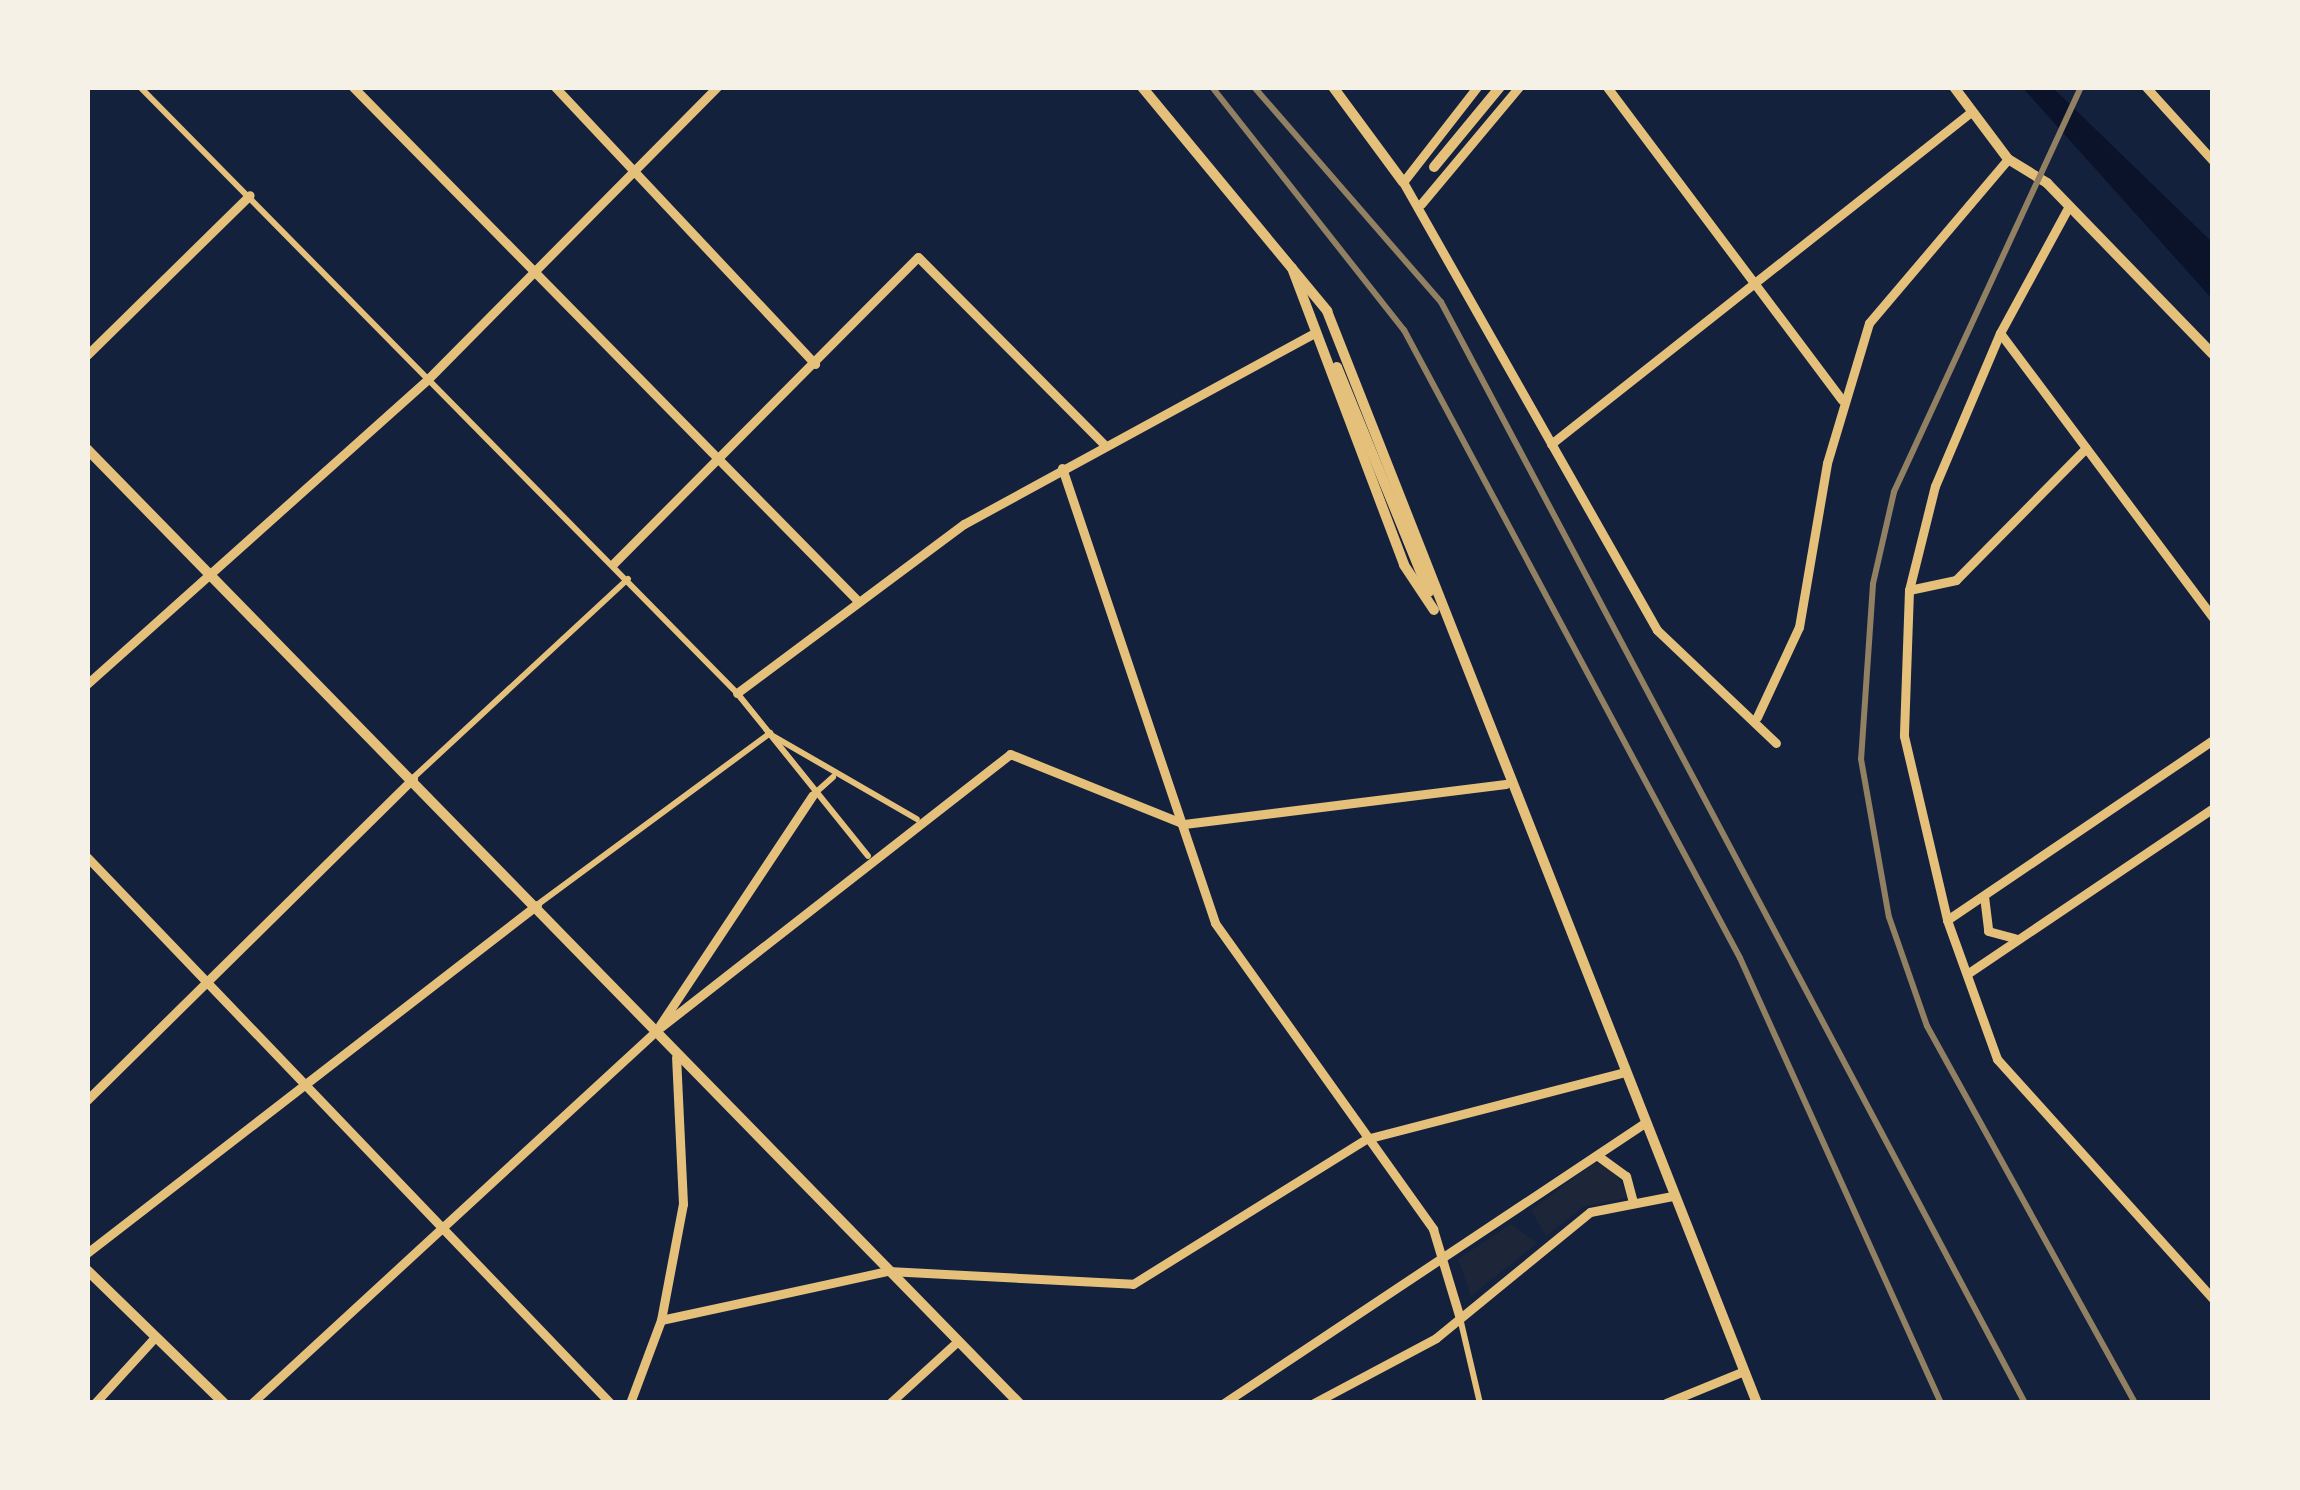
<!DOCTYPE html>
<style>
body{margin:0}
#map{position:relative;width:2300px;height:1490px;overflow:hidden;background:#14213d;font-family:"Zilla Slab",serif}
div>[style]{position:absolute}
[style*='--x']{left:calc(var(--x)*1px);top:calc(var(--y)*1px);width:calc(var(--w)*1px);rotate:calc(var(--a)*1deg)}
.green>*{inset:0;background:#1d2539}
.water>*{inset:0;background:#0b132b}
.pedestrian>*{height:6px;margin:-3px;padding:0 3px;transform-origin:3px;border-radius:3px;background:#e5c07b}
.minor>*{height:9px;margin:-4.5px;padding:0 4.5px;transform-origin:4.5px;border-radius:4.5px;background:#e5c07b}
.tertiary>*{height:10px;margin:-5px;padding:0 5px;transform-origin:5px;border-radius:5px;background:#e5c07b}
.rail>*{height:6px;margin:-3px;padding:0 3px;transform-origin:3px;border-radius:3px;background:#918062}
span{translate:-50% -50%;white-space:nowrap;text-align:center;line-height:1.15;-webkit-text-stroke:12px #f6f1e7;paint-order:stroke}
.frame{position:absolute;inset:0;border:90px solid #f6f1e7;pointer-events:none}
</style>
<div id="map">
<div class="green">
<i style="clip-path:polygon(1594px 1163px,1614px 1169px,1628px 1198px,1584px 1206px,1546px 1236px,1531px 1210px)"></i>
<i style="clip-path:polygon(1511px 1224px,1537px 1243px,1471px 1296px,1458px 1259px)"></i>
</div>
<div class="water">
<i style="clip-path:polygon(2022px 87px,2052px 87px,2213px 243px,2213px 300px)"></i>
</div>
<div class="pedestrian">
<i style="--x:140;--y:87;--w:851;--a:45.43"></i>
<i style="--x:737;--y:693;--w:209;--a:51.2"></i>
<i style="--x:773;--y:736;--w:166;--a:30"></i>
<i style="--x:413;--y:778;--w:293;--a:-42.8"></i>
<i style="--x:813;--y:795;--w:27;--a:-42"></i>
<i style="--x:537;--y:905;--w:290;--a:-36.4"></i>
<i style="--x:1460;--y:1318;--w:87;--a:76.8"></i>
</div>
<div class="minor">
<i style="--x:353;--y:87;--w:718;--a:45.51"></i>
<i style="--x:555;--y:87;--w:380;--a:46.8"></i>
<i style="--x:1477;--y:87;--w:120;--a:127.9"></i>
<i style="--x:1403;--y:182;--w:515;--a:60.45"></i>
<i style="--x:1657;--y:630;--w:164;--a:43.5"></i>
<i style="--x:1607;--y:87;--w:391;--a:53.1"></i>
<i style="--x:2146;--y:87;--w:100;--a:47.8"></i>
<i style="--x:1421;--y:204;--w:153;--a:-50.1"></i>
<i style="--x:2069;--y:206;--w:145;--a:118.5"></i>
<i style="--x:2000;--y:333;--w:356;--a:53.2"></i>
<i style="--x:87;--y:355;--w:228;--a:-44.5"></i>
<i style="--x:1551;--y:444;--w:535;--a:-38.33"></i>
<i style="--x:2086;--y:448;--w:185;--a:134.6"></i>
<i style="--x:1956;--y:580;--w:48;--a:168"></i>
<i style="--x:1909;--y:590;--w:146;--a:92"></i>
<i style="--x:1904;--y:736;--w:189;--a:76.8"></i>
<i style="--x:1947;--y:920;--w:148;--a:70.2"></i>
<i style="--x:1997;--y:1059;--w:323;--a:48"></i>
<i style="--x:1062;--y:468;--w:480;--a:71.4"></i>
<i style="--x:1215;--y:923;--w:376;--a:54.5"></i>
<i style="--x:1433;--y:1229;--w:90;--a:73.2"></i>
<i style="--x:614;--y:563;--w:431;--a:-45.2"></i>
<i style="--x:918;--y:257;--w:264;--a:45.2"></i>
<i style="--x:1909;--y:590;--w:107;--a:-76"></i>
<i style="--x:1935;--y:486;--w:166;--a:-67"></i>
<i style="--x:87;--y:684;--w:457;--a:-41.8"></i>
<i style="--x:428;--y:379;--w:411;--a:-45.3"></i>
<i style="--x:737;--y:693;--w:283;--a:-36.7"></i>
<i style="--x:964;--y:524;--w:396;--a:-28.6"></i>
<i style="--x:1757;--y:717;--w:99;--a:-65"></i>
<i style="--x:1799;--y:627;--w:166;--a:-80.3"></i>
<i style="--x:1827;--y:463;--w:146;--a:-73.3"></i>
<i style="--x:1869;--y:323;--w:215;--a:-49.7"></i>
<i style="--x:87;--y:857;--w:756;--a:46.23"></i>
<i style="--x:1984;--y:896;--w:35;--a:83"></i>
<i style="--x:1988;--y:931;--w:28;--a:15"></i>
<i style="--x:1947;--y:920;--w:321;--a:-34.1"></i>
<i style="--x:1967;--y:974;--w:297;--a:-34"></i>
<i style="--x:660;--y:1025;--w:276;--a:-56.4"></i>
<i style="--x:87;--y:1100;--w:458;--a:-44.6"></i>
<i style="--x:1598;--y:1156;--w:34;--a:36"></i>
<i style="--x:1626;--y:1176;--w:28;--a:75"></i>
<i style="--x:87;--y:1253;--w:569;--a:-37.72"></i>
<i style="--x:661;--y:1320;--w:232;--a:-12.2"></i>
<i style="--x:888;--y:1271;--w:245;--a:3"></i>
<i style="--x:1133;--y:1284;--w:274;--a:-31.9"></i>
<i style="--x:1366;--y:1139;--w:264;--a:-14.5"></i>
<i style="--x:95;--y:1403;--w:89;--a:-47.7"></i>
<i style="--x:252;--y:1403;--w:551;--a:-42.64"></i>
<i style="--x:657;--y:1030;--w:448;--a:-38"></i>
<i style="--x:1010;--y:754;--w:188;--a:21.9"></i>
<i style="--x:1184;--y:824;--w:324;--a:-7.1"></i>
<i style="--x:630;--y:1403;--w:89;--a:-69.5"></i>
<i style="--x:661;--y:1320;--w:118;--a:-79.3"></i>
<i style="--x:683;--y:1204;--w:147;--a:-92.7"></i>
<i style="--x:890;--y:1403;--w:92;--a:-42.4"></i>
<i style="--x:1224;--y:1403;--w:503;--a:-33.66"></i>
<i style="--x:1314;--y:1403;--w:138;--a:-28"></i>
<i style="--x:1436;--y:1338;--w:199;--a:-39.3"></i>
<i style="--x:1590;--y:1212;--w:84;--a:-11"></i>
<i style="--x:1666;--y:1403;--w:84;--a:-22.3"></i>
</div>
<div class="tertiary">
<i style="--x:1142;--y:87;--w:291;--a:50.4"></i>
<i style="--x:1327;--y:311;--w:1174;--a:68.51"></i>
<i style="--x:1333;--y:87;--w:118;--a:53.6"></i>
<i style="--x:1954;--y:87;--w:90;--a:53.1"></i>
<i style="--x:2008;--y:159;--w:46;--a:31.6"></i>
<i style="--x:2047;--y:183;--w:238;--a:45.9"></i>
<i style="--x:1434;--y:167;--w:104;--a:-50.5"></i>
<i style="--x:1292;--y:268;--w:317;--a:69.3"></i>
<i style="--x:1404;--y:565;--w:54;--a:56.3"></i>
<i style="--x:1337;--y:367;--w:243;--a:67.8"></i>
<i style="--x:87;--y:449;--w:1334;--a:45.67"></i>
<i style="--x:87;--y:1270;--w:191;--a:44.2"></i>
</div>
<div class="rail">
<i style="--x:1212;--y:87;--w:310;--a:51.7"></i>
<i style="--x:1404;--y:330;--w:712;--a:61.85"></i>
<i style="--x:1740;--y:958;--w:488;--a:65.7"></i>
<i style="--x:1254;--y:87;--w:285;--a:49"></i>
<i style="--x:1441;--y:302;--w:1246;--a:62.06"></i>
<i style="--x:2081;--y:87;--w:446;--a:114.8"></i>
<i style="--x:1894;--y:492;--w:94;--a:102.9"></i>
<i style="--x:1873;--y:584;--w:175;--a:93.9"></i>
<i style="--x:1861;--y:759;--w:160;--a:80"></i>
<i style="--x:1889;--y:917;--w:115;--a:70.8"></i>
<i style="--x:1927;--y:1026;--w:431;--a:61.1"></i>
</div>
<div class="frame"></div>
</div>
